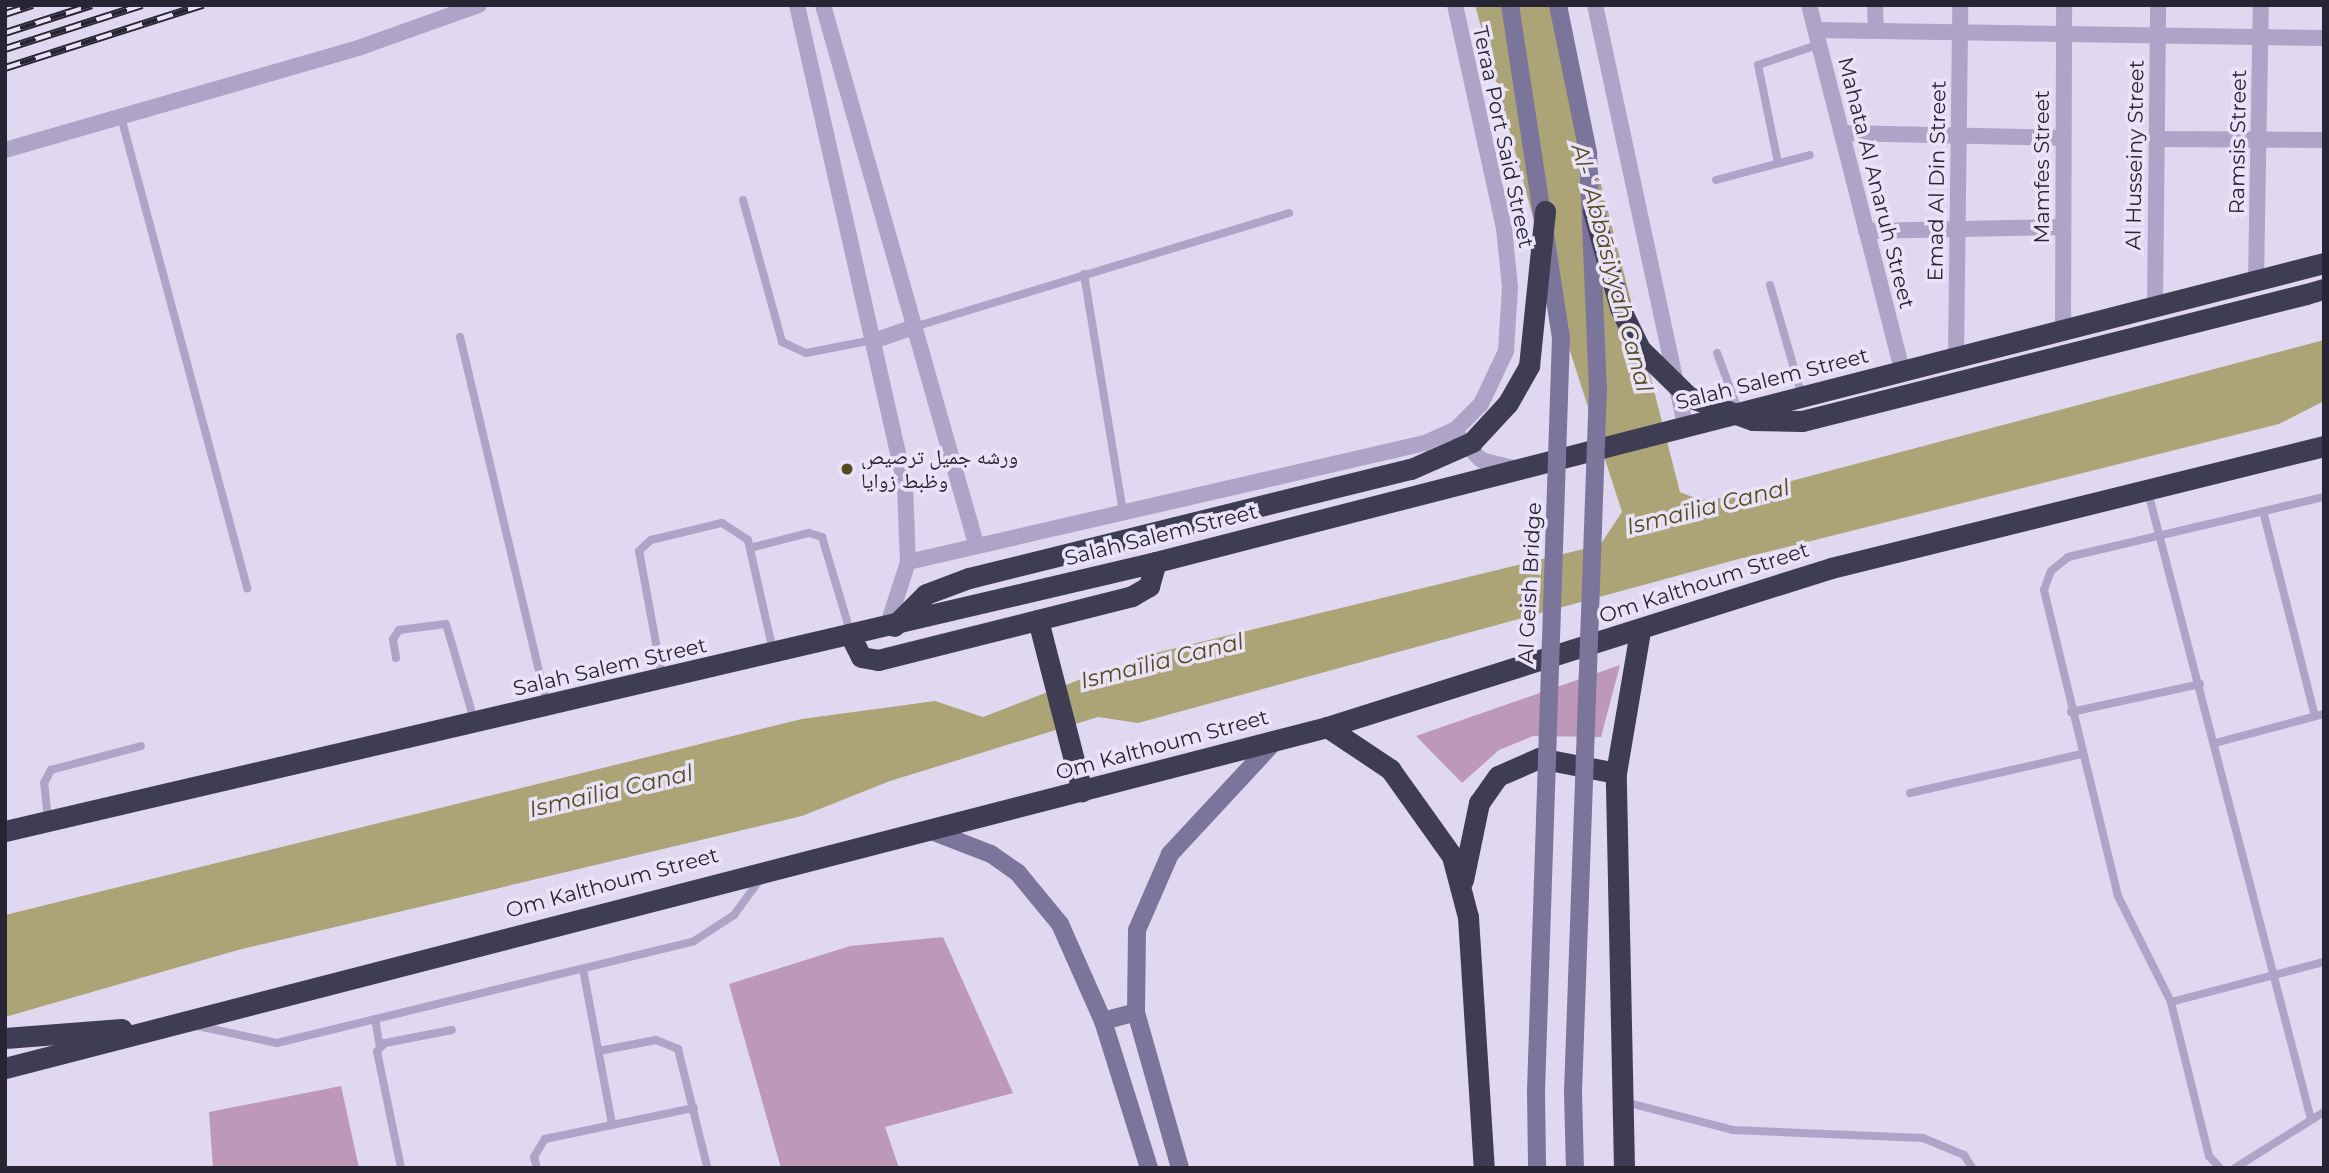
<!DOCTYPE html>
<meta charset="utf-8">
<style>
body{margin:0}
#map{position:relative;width:2329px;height:1173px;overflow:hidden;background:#e0d7f0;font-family:Montserrat,"Noto Naskh Arabic",sans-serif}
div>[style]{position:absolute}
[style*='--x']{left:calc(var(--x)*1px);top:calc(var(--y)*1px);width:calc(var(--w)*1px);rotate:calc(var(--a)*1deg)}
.green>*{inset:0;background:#be98b9}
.water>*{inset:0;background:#aca477}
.lane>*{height:8px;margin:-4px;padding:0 4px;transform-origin:4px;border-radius:4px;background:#ada4c8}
.street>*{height:16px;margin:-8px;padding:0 8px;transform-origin:8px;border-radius:8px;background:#ada4c8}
.secondary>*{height:18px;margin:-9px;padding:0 9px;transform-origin:9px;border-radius:9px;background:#7c759b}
.highway>*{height:21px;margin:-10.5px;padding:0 10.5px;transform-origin:10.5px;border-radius:10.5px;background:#3f3d54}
.rail>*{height:8px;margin-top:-4px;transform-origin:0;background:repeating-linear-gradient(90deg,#eae3f8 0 16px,#272533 0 32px);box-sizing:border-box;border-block:2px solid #272533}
.secondary-bridge>*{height:18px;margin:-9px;padding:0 9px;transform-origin:9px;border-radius:9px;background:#7c759b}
.highway-bridge>*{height:21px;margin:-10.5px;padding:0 10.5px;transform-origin:10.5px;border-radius:10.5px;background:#3f3d54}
.dots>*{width:19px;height:19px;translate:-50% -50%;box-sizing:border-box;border:4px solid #eae3f8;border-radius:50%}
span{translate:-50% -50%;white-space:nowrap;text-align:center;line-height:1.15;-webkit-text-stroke:7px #eae3f8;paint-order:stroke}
.street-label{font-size:21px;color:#272533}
.poi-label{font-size:21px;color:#272533}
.left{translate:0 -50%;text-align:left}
.water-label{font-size:23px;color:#534c1c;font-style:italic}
.frame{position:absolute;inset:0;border:7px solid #272533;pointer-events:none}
</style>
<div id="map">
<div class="green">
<i style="clip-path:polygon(1620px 665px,1601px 737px,1533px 736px,1499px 750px,1462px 783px,1416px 736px)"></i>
<i style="clip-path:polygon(943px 937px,1013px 1093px,885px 1127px,899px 1168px,781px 1168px,729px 984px,850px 946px)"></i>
<i style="clip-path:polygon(341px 1086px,359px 1168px,213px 1168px,209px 1112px)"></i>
</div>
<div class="water">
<i style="clip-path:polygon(1475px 5px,1555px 5px,1680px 492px,1700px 500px,1731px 497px,2324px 340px,2324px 401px,2279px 424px,1735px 560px,1138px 723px,1098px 717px,890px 781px,802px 816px,238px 950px,5px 1017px,5px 915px,802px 719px,935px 701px,983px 717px,1089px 676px,1125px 680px,1135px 658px,1600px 545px,1622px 512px,1568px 345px)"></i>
</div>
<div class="lane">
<i style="--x:121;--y:117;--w:488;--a:75"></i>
<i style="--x:1778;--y:163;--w:100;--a:-101.5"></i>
<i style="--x:1758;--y:65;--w:65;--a:-18.7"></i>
<i style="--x:1716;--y:180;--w:97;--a:-14.9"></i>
<i style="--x:743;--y:200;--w:147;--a:74.6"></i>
<i style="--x:782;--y:342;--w:26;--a:25"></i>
<i style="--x:806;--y:353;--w:68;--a:-11"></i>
<i style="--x:1084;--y:274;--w:240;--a:80.7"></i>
<i style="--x:1770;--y:285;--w:116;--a:73.9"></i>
<i style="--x:914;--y:327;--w:392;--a:-16.9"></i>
<i style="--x:460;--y:337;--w:375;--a:76.7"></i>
<i style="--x:1717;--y:353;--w:63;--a:69.6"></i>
<i style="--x:2148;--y:492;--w:648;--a:75.43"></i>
<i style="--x:2263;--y:511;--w:211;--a:75.8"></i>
<i style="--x:750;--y:548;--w:61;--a:-14.3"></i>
<i style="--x:809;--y:533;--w:14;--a:17"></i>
<i style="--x:822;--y:537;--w:101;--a:73.4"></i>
<i style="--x:396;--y:658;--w:19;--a:-99"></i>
<i style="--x:393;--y:639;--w:11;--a:-56"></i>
<i style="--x:399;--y:630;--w:47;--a:-7.3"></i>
<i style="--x:446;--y:624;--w:100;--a:73.7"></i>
<i style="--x:662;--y:676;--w:127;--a:-100.4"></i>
<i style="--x:639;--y:551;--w:16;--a:-43"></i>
<i style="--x:651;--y:540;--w:73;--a:-13.5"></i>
<i style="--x:722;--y:523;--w:31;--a:33"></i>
<i style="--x:748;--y:540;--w:114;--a:77.3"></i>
<i style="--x:2071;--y:712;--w:132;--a:-12.2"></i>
<i style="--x:2215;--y:743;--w:113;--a:-14.9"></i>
<i style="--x:1910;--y:793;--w:175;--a:-12.8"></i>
<i style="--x:48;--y:819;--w:36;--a:-96"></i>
<i style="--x:44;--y:783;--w:15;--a:-62"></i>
<i style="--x:51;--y:770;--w:93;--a:-14.9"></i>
<i style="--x:583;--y:969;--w:158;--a:79.4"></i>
<i style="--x:2171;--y:1002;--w:158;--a:-14.7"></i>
<i style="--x:375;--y:1019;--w:27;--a:80"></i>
<i style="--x:193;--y:1025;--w:86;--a:12.1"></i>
<i style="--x:277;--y:1043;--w:429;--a:-13.7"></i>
<i style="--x:694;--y:941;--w:48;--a:-33"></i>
<i style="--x:734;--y:915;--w:46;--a:-53.9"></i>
<i style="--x:599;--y:1051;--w:58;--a:-10.9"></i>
<i style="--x:656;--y:1040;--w:24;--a:22"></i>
<i style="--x:678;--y:1049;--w:121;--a:76.1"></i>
<i style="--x:1625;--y:1102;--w:112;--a:14.5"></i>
<i style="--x:1733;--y:1130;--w:190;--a:2.4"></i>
<i style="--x:1923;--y:1138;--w:44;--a:22.5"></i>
<i style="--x:1964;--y:1155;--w:15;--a:58"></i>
<i style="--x:401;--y:1168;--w:119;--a:-101.6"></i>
<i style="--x:377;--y:1051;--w:11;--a:-45"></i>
<i style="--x:385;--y:1043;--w:68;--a:-11"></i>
<i style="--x:537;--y:1168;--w:11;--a:-105"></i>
<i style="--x:534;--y:1157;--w:21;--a:-59"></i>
<i style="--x:545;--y:1139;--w:152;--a:-11.8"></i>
<i style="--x:2220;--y:1168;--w:16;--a:-133"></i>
<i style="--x:2209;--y:1156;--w:159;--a:-103.9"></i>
<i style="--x:2171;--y:1002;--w:119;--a:-116.6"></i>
<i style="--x:2118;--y:896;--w:315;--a:-103.6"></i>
<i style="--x:2044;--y:590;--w:20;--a:-70"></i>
<i style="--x:2051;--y:571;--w:22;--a:-39"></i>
<i style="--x:2068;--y:557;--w:263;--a:-13.2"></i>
<i style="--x:2235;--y:1168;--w:105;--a:-32.2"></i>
</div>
<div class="street">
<i style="--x:797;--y:5;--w:492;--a:77.3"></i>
<i style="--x:905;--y:485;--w:77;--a:87.8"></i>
<i style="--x:908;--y:562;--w:68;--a:107.9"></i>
<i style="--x:823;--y:5;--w:560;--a:74.15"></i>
<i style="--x:1595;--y:5;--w:431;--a:77.9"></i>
<i style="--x:1809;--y:5;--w:377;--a:75.7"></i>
<i style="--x:1875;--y:5;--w:26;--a:88"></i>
<i style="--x:1816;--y:30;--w:508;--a:0.9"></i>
<i style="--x:1842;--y:133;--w:221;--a:1.3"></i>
<i style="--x:2156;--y:139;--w:168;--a:0.3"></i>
<i style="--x:5;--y:150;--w:371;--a:-16.1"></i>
<i style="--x:361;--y:47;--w:125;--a:-19.6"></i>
<i style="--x:1866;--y:231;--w:196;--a:-1.2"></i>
<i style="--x:2256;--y:280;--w:275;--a:-89"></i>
<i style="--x:2155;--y:306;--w:301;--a:-89.4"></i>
<i style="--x:2063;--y:329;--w:324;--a:-89.8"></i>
<i style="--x:876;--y:340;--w:37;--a:-19"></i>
<i style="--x:1956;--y:357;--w:352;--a:-89.3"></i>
<i style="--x:1460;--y:438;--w:30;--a:46"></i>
<i style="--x:1481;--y:460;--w:34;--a:14"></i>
<i style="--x:908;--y:562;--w:531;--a:-12.96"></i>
<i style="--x:1425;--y:443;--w:34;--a:-24"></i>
<i style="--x:1456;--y:429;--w:35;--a:-45"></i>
<i style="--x:1481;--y:404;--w:59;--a:-64.7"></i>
<i style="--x:1506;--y:351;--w:64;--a:-86.4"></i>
<i style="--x:1510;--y:287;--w:59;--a:-95.8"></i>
<i style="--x:1504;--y:228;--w:228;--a:-102.4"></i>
</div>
<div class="secondary">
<i style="--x:929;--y:830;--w:66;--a:21.2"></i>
<i style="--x:991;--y:854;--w:33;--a:35"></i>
<i style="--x:1018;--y:873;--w:66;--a:50.5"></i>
<i style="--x:1060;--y:924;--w:106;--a:66.1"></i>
<i style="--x:1103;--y:1021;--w:154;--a:72.6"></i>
<i style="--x:1103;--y:1021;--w:34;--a:-15"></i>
<i style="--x:1536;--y:1092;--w:76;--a:89.2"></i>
<i style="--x:1573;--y:1093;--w:75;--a:88.5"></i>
<i style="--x:1180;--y:1168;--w:162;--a:-105.8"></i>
<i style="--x:1136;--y:1012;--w:82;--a:-89.3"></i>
<i style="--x:1137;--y:930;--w:83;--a:-66.5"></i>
<i style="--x:1170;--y:854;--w:156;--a:-47.1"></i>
</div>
<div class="highway">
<i style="--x:2306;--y:294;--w:19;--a:-16"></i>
<i style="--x:1038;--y:620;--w:177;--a:75.6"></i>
<i style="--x:894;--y:626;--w:45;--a:-45"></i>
<i style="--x:926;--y:594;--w:46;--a:-20.4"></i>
<i style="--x:851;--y:637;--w:22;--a:63"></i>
<i style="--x:861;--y:657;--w:17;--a:10"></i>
<i style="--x:878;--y:660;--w:262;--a:-14.1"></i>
<i style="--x:1132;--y:596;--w:20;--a:-30"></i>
<i style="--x:1149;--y:586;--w:25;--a:-74"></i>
<i style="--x:1327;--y:727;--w:76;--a:33.7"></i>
<i style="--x:1390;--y:769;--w:107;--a:54.5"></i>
<i style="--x:1452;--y:856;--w:63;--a:75.3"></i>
<i style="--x:1468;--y:917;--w:252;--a:86.4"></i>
<i style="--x:5;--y:831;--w:1182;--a:-13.15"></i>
<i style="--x:1156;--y:562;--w:1206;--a:-14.36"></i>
<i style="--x:1463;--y:880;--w:79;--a:-78.3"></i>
<i style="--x:1479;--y:803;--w:33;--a:-55"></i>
<i style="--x:1498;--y:776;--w:45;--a:-23.7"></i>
<i style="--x:1539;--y:758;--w:78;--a:11"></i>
<i style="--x:5;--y:1038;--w:117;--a:-4.4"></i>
<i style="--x:5;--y:1068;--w:1365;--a:-14.46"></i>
<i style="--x:1327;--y:727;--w:528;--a:-17.51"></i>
<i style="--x:1831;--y:568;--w:508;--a:-13.9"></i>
<i style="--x:1624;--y:1168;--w:395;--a:-91.2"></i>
<i style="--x:1616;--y:773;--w:144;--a:-80.4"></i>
</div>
<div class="rail">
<i style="--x:5;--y:14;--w:29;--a:-18"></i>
<i style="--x:5;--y:33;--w:91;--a:-17.8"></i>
<i style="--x:5;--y:49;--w:144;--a:-17.8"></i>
<i style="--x:5;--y:68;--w:208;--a:-17.7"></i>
</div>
<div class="secondary-bridge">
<i style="--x:1510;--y:5;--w:336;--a:81.3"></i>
<i style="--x:1561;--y:337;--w:755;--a:91.9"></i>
<i style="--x:1558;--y:5;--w:151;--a:78.5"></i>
<i style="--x:1588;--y:153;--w:234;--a:87.6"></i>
<i style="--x:1598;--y:387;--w:706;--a:92.03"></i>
</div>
<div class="highway-bridge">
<i style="--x:1593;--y:211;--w:101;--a:74.4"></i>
<i style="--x:1620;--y:308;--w:46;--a:64"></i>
<i style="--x:1640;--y:349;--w:69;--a:44.4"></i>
<i style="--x:1689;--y:397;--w:68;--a:19.8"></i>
<i style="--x:1753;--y:420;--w:49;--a:1.2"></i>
<i style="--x:1802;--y:421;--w:520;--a:-14.14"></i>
<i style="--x:969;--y:578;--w:455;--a:-13.9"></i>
<i style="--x:1411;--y:469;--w:67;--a:-23.9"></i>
<i style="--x:1472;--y:442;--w:53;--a:-47.3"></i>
<i style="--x:1508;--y:403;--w:43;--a:-60.4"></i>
<i style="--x:1529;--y:366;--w:156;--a:-84.1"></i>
</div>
<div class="dots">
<i style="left:847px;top:469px;background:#534c1c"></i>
</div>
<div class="street-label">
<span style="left:1503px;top:137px;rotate:78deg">Teraa Port Said Street</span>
<span style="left:2238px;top:142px;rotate:-89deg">Ramsis Street</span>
<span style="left:2135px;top:155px;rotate:-89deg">Al Husseiny Street</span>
<span style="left:2042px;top:167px;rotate:-90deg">Mamfes Street</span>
<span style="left:1937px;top:181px;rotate:-89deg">Emad Al Din Street</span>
<span style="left:1876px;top:183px;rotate:76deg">Mahata Al Anaruh Street</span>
<span style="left:1772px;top:379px;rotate:-14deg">Salah Salem Street</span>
<span style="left:1161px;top:535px;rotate:-14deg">Salah Salem Street</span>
<span style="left:1530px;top:583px;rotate:-87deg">Al Geish Bridge</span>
<span style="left:1704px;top:583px;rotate:-18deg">Om Kalthoum Street</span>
<span style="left:610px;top:667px;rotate:-13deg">Salah Salem Street</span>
<span style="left:1162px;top:745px;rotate:-15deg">Om Kalthoum Street</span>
<span style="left:612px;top:883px;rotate:-15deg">Om Kalthoum Street</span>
</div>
<div class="poi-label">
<span class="left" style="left:861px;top:469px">ورشه جميل ترصيص<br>وظبط زوايا</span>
</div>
<div class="water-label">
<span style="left:1612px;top:268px;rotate:75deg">Al-ʿAbbāsiyyah Canal</span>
<span style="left:1708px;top:507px;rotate:-14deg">Ismaïlia Canal</span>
<span style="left:1162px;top:661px;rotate:-14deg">Ismaïlia Canal</span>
<span style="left:611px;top:791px;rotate:-13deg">Ismaïlia Canal</span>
</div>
<div class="frame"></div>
</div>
